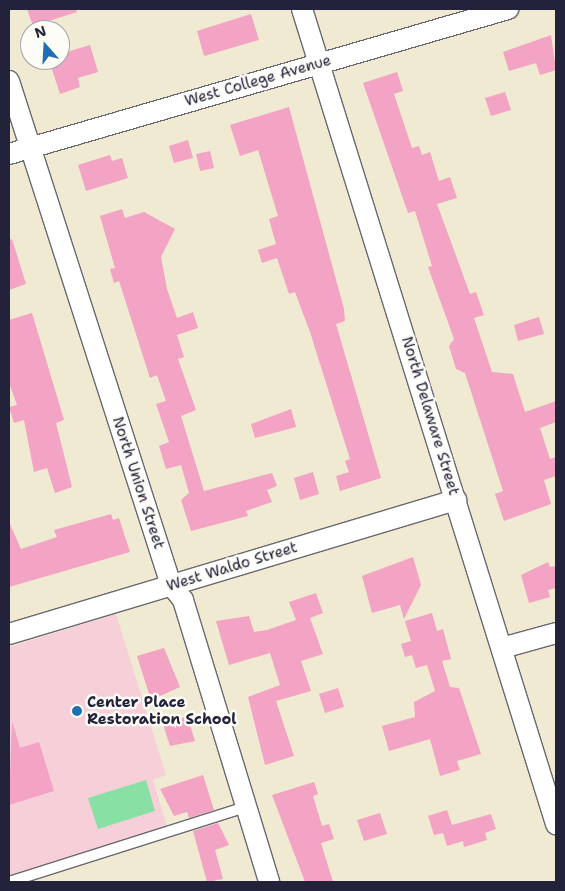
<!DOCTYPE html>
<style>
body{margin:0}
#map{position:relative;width:565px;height:891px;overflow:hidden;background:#efead1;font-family:"Shantell Sans",sans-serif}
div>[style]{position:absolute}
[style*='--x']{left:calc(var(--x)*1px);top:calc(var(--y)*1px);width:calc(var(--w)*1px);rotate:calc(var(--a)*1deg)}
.built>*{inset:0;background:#f6cfd8}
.green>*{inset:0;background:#88e0a5}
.building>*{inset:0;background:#f3a3c3}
.roads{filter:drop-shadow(1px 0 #6a6870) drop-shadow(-1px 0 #6a6870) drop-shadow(0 1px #6a6870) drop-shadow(0 -1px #6a6870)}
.lane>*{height:10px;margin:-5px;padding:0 5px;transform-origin:5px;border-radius:5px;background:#fff}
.street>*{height:20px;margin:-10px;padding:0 10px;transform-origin:10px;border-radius:10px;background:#fff}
.dots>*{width:14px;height:14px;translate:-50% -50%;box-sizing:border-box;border:2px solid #fdfcf7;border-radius:50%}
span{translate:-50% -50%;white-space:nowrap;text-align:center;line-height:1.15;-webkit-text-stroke:5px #fdfcf7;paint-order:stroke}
.street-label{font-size:15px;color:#22223b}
.poi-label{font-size:15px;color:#22223b;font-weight:700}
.left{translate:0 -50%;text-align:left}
.frame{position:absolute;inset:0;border:10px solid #22223b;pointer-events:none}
.north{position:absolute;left:20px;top:20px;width:50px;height:50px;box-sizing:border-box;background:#fdfcf7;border:1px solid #a5a5ac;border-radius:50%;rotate:341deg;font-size:14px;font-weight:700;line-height:20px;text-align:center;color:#22223b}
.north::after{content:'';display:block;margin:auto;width:18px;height:22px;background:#1f6fb2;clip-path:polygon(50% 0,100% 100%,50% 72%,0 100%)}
</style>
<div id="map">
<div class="built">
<i style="clip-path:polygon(116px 614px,166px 775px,153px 780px,167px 827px,9px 877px,9px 647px)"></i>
</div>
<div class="green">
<i style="clip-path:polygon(146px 780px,155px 811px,98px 829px,88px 798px)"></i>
</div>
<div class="building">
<i style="clip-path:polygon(27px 9px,76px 9px,77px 12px,33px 26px)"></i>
<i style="clip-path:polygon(251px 14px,259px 40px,204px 56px,197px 31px)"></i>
<i style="clip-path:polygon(551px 35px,556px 70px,540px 75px,536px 63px,509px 71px,503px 52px)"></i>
<i style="clip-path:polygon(90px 45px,98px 72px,78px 78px,80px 87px,60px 94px,49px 60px,60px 60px,60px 54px)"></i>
<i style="clip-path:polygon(397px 72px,403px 91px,394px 94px,412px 148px,419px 146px,422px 155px,430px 152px,439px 181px,450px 177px,457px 198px,437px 204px,470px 294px,476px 292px,484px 315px,474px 318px,492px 372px,513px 374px,525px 412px,556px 401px,556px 422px,540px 428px,550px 459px,556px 457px,556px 476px,544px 480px,551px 504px,504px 521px,495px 494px,503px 491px,465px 373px,456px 369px,449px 346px,454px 339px,428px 267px,432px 266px,415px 211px,408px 213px,363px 83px)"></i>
<i style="clip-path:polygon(505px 92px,511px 110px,491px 116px,485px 98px)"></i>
<i style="clip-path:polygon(289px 107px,344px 309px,345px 321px,336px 324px,381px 478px,340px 491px,336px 476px,349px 472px,345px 461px,350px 459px,310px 332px,295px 292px,289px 294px,277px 258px,262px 263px,258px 250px,276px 244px,269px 219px,278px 216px,258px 150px,240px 156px,230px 125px)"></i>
<i style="clip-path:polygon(188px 140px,193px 158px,174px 163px,169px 146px)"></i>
<i style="clip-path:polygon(210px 151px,214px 168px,200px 171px,196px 154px)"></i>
<i style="clip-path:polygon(110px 155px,112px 161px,122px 158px,128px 178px,86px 191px,78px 165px)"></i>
<i style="clip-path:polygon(122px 209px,125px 218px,144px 212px,175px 229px,161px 257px,167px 289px,177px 318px,193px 312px,198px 328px,177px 335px,184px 357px,178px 359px,196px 410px,181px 416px,204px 491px,272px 473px,277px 486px,267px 490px,272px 502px,246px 511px,248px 516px,191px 531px,181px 500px,189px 493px,181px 465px,166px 469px,159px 446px,169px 442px,156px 404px,166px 401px,157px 375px,150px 378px,119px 281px,114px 283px,110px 269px,115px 268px,100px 216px)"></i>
<i style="clip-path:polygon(12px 239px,26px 284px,9px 290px,9px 240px)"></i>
<i style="clip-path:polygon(32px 313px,64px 420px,56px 423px,72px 487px,55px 493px,47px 468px,34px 472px,24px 420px,14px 423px,9px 407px,17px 405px,9px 383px,9px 320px)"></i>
<i style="clip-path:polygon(539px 317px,544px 334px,518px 341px,514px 325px)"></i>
<i style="clip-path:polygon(291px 409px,296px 427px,255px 438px,251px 424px)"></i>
<i style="clip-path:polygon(313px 472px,319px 494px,300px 500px,294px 478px)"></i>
<i style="clip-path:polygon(111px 514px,113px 520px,119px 518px,130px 552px,9px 587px,9px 522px,21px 549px,57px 537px,54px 530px)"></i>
<i style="clip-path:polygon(413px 557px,421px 585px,404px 619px,400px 605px,372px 613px,362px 576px)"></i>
<i style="clip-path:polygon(548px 562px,550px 567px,556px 566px,556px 588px,548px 590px,550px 597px,529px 603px,521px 575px)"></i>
<i style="clip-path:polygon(316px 593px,323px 613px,310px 618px,323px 654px,301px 661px,311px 691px,276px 701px,294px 756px,265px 765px,248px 697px,280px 685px,270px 653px,229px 665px,216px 621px,249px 616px,254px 632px,267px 630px,296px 620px,289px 602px)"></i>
<i style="clip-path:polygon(432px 613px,437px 631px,443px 629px,451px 659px,442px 661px,450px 687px,459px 688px,481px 754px,457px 761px,460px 770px,440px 776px,430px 739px,389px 751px,382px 726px,415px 717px,414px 702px,435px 691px,427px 665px,416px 668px,412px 655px,405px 657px,401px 644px,411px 641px,405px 621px)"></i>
<i style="clip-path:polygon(164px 648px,180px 687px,151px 700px,137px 656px)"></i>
<i style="clip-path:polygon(338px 688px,344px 707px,325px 713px,319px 694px)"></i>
<i style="clip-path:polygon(187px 716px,195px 741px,170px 746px,163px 724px)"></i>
<i style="clip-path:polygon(12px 721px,20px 748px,39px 742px,54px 791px,9px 805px)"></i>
<i style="clip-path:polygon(203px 775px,214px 810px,189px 818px,187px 812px,174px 816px,160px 789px)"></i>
<i style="clip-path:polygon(314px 782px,318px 794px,313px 796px,322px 826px,329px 824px,334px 839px,321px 843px,333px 882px,305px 882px,272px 795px)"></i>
<i style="clip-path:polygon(447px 810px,452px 825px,491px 814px,496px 829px,485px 833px,487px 840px,464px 847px,463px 841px,447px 846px,443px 833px,434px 835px,428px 816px)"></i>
<i style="clip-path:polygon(380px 813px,387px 834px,364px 841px,357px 820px)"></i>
<i style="clip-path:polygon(218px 823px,229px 845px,215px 850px,223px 879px,207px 882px,193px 831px)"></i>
</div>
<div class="roads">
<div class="lane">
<i style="--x:9;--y:882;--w:249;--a:-17.6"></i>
</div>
<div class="street">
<i style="--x:302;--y:9;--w:854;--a:72.69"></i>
<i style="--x:9;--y:81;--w:529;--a:72.18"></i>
<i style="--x:171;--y:585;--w:19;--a:51"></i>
<i style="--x:183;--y:600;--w:295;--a:73"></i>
<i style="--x:9;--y:154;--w:520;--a:-16.2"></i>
<i style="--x:9;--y:634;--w:467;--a:-16.7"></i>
<i style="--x:502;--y:648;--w:56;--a:-15.5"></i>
</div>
</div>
<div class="dots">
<i style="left:77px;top:711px;background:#1f6fb2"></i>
</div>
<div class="street-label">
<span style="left:258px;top:81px;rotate:-16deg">West College Avenue</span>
<span style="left:430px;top:416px;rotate:73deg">North Delaware Street</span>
<span style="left:138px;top:483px;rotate:72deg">North Union Street</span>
<span style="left:232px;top:567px;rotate:-17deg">West Waldo Street</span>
</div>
<div class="poi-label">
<span class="left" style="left:87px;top:711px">Center Place<br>Restoration School</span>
</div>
<div class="frame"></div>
<div class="north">N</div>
</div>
